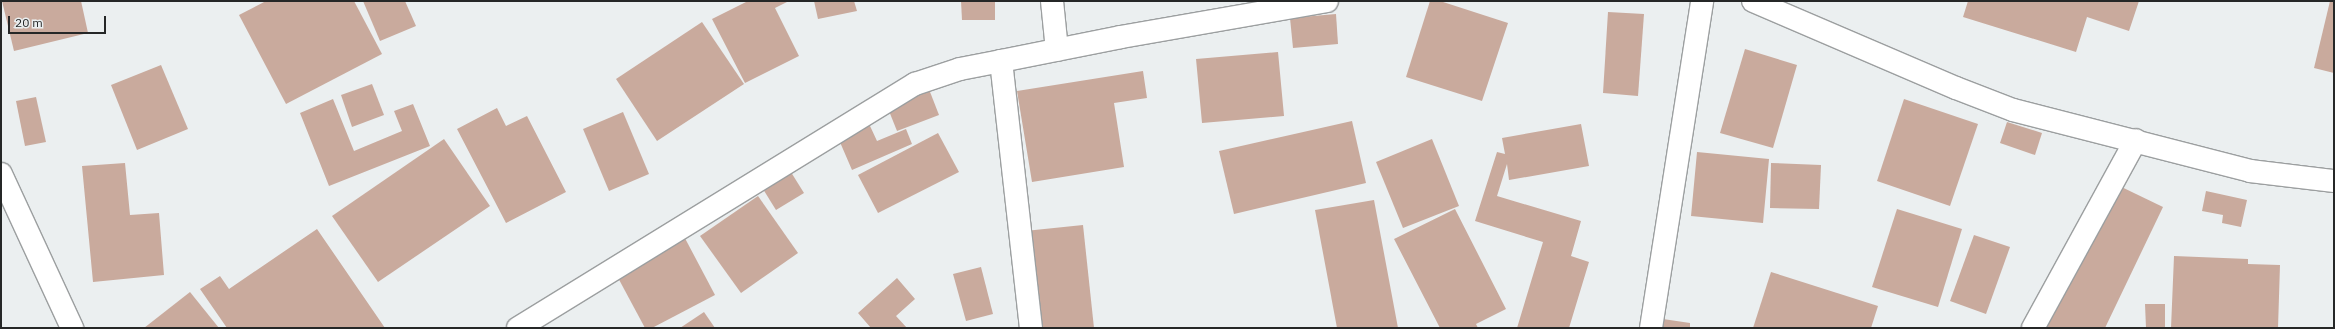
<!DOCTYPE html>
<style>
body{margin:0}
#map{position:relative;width:2335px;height:329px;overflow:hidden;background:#ebeff0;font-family:"IBM Plex Sans",sans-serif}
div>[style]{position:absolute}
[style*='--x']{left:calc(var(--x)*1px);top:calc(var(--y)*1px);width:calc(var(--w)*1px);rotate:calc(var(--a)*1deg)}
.building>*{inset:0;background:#c9aa9d}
.roads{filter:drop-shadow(1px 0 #9c9fa0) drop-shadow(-1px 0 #9c9fa0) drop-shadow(0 1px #9c9fa0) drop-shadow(0 -1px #9c9fa0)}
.minor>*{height:22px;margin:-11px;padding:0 11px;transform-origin:11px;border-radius:11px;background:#fff}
.tertiary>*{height:22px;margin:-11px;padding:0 11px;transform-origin:11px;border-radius:11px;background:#fff}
span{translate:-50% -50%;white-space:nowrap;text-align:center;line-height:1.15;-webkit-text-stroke:3px #ebeff0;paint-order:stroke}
.frame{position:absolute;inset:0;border:2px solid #252727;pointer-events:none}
.scale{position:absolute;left:8px;top:16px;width:98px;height:18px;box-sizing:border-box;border:2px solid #252727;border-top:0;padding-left:5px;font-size:12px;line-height:14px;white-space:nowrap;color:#252727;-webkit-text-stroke:3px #ebeff0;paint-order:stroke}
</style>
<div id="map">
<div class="building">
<i style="clip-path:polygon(2px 1px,81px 1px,88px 33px,14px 51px)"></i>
<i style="clip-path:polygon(266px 1px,354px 1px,382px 54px,286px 104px,239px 15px)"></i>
<i style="clip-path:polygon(363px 1px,405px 1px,416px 26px,380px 41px)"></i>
<i style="clip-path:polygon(748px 1px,789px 1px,775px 8px,799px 56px,745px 83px,712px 19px)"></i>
<i style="clip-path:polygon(814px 1px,854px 1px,857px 11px,818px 19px)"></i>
<i style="clip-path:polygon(961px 1px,995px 1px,995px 20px,962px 20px)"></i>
<i style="clip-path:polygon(1430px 1px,1440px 1px,1508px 23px,1482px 101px,1406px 77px)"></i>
<i style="clip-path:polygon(1968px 1px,2139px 1px,2129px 31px,2087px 17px,2076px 52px,1963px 17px)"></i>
<i style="clip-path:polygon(2330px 1px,2334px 1px,2334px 73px,2314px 68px)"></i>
<i style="clip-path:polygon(1608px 12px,1644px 14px,1638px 96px,1603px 93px)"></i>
<i style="clip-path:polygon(1336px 14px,1338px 44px,1293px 48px,1290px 18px)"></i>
<i style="clip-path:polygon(702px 22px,744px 84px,657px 141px,616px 79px)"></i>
<i style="clip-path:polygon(1745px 49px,1797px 65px,1773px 148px,1720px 133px)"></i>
<i style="clip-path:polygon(1278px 52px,1284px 116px,1202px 123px,1196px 59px)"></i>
<i style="clip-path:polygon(161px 65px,188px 129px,137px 150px,111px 85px)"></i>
<i style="clip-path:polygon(1143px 71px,1147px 98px,1114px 103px,1124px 167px,1032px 182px,1017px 91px)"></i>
<i style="clip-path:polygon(925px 79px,939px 115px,897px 131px,883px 96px)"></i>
<i style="clip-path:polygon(372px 84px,384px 115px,352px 127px,341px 95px)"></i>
<i style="clip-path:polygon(36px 97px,46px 142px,25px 146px,16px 101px)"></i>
<i style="clip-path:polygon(333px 99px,354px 151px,402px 131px,394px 111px,413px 104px,430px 146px,329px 186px,300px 113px)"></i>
<i style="clip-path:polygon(1904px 99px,1978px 124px,1950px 206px,1877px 181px)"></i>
<i style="clip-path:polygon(497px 108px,506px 126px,527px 116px,566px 192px,506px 223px,457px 129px)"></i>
<i style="clip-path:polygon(623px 112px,649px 174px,609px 191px,583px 129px)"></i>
<i style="clip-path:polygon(864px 113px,877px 141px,906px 129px,912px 144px,852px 170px,833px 126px)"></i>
<i style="clip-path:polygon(1352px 121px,1366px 183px,1234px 214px,1219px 151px)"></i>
<i style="clip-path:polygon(2007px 122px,2042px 133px,2035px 155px,2000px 143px)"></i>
<i style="clip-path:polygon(1581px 124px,1589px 166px,1509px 180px,1507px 164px,1497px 196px,1581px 221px,1571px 256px,1589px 262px,1569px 328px,1517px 328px,1543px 242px,1475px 221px,1497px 152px,1505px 154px,1502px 138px)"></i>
<i style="clip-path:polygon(938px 133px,959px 172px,878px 213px,858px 175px)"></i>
<i style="clip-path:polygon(444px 139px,490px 206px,378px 282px,332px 216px)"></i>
<i style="clip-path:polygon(1432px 139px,1459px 206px,1403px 228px,1376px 162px)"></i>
<i style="clip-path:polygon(1697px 152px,1769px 159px,1763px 223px,1691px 216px)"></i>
<i style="clip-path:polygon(784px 161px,804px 193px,776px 210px,756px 178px)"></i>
<i style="clip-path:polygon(125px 163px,130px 215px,159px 213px,164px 275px,93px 282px,82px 166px)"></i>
<i style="clip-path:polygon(1771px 163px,1821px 165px,1819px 209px,1770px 208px)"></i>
<i style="clip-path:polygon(2107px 180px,2163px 207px,2105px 328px,2048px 328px,2038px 323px)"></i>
<i style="clip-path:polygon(2206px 191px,2247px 200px,2241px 227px,2222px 223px,2223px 215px,2202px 211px)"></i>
<i style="clip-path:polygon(758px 196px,798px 253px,741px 293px,700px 236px)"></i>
<i style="clip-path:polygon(1374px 200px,1398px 328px,1337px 328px,1315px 210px)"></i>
<i style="clip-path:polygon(1455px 209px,1506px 309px,1476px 324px,1478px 328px,1440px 328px,1394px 239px)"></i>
<i style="clip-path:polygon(1897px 209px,1962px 229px,1938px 307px,1872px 287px)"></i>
<i style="clip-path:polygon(678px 225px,715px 295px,652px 328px,645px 328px,609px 261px)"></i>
<i style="clip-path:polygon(1083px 225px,1094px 328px,1036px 328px,1025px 231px)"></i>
<i style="clip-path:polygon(317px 229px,385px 328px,227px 328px,200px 289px,220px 276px,229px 289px)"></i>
<i style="clip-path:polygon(1974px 235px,2010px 247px,1986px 314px,1950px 301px)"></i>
<i style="clip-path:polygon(2174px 256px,2248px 259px,2248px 264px,2280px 265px,2278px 328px,2171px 328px)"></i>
<i style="clip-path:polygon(981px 267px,993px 314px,966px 321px,953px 274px)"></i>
<i style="clip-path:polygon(1771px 272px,1878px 306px,1871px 328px,1753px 328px)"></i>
<i style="clip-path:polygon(897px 278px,915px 299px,896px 316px,907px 328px,871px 328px,858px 313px)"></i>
<i style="clip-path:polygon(190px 292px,219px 328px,144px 328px)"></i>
<i style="clip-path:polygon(2145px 304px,2165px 304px,2165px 328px,2146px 328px)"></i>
<i style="clip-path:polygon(704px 312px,715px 328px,680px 328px)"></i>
<i style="clip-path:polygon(1663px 319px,1690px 323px,1690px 328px,1662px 328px)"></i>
</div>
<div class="roads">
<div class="minor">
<i style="--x:1052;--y:1;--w:49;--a:84.2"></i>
<i style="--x:1753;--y:1;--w:221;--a:23.2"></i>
<i style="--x:1956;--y:88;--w:61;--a:21.1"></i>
<i style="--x:2013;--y:110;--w:245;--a:14.4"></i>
<i style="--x:2250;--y:171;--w:85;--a:6.8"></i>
<i style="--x:1001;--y:61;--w:269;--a:83.6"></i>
<i style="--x:518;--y:328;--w:466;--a:-31.6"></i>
<i style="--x:915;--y:84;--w:47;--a:-18.4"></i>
<i style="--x:960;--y:69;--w:42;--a:-11"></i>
<i style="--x:1001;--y:61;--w:122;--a:-11.3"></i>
<i style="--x:1121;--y:37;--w:209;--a:-9.9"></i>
<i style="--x:1651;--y:328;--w:331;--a:-81.1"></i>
<i style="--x:2033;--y:328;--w:214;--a:-61.3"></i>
</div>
<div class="tertiary">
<i style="--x:1;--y:174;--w:170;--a:65.2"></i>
</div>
</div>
<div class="frame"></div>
<div class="scale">20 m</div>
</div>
